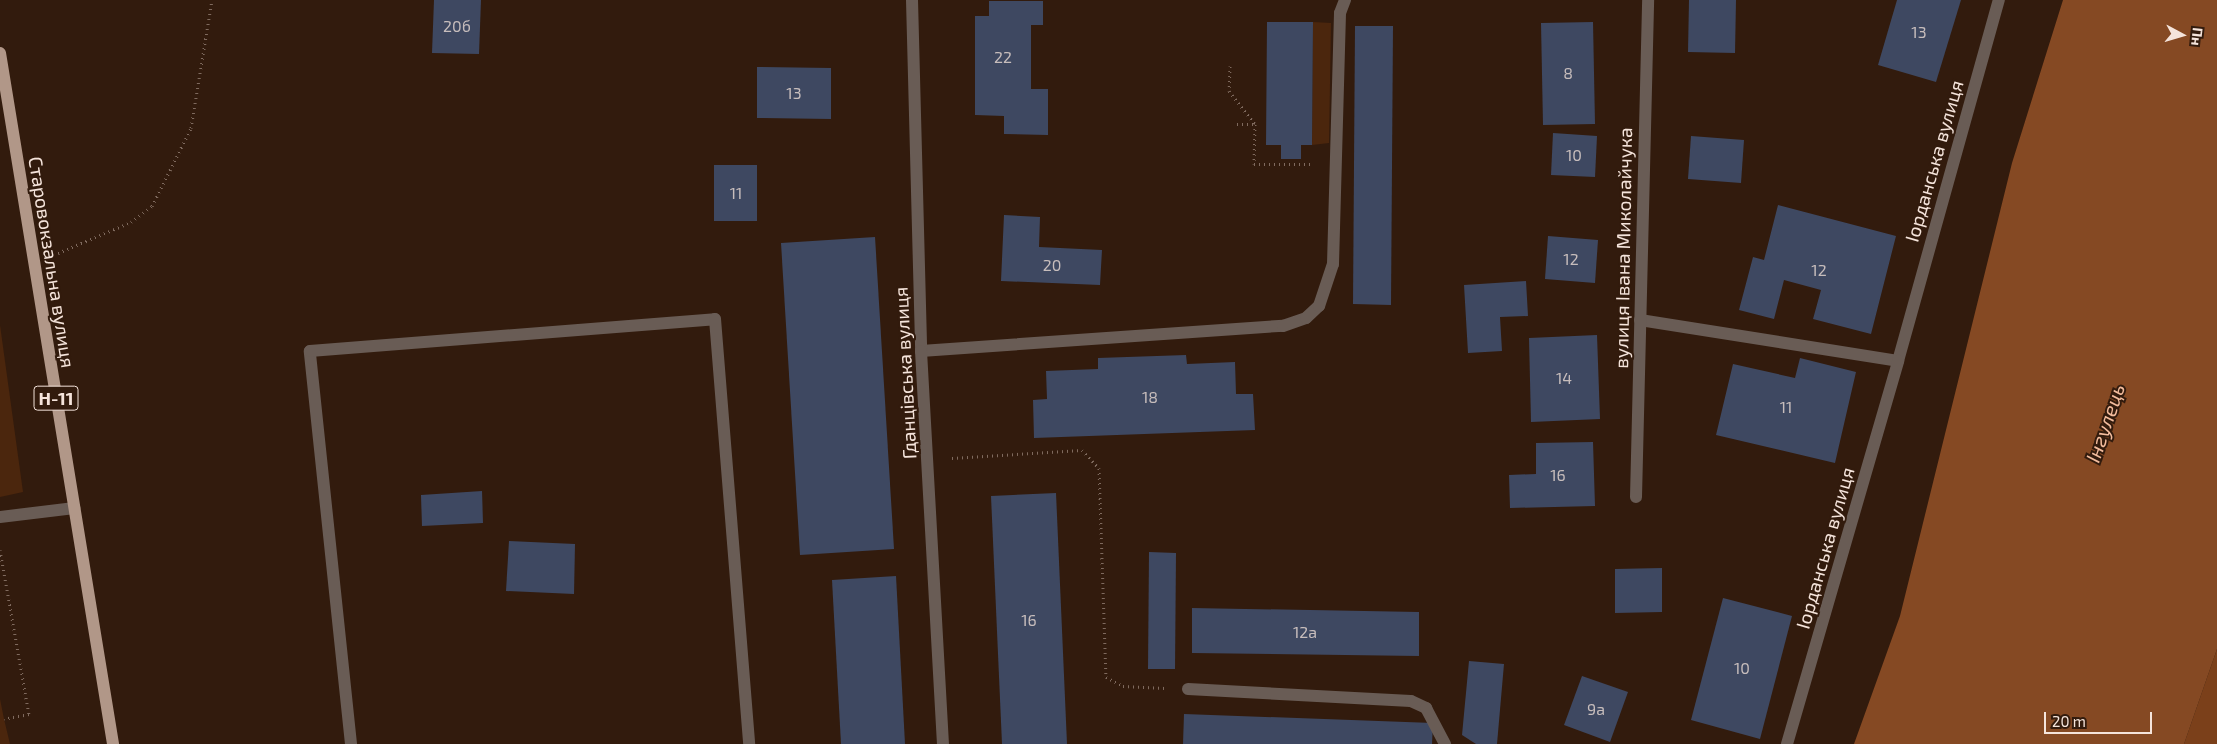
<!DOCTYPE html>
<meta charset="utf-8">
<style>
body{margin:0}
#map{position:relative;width:2217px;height:744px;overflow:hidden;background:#321b0d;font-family:"Exo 2",sans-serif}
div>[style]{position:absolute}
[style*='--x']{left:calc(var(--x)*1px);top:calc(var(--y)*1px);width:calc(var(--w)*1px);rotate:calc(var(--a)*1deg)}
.green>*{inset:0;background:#4b260d}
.forest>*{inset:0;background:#7b401a}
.water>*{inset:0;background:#854923}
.building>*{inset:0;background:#3e4861}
.path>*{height:3px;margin-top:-1.5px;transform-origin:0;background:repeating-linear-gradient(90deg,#7f6a5e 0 1px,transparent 0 5px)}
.lane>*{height:12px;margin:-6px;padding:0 6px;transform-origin:6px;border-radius:6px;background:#695c55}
.street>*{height:12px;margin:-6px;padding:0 6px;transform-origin:6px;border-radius:6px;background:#695c55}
.primary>*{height:12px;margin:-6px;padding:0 6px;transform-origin:6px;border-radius:6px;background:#b19788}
span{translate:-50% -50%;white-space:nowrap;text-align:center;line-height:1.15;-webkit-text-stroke:4px #321b0d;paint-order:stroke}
.number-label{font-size:16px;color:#c7bdbc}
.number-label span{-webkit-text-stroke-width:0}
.shield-label span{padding:1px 4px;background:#321b0d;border:1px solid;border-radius:4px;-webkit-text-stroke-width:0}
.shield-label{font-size:18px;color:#f5e4db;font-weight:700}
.street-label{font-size:19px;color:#f5e4db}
.water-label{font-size:20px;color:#f3bc9d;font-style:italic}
.north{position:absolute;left:2157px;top:10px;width:50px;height:50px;-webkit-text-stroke:4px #321b0d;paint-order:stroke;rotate:96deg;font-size:14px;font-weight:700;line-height:20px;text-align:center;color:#f5e4db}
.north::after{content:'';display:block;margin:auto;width:18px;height:22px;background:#f5e4db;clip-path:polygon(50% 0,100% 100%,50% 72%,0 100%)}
.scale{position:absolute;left:2044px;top:712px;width:108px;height:22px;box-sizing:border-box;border:2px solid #f5e4db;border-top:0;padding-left:6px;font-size:15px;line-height:18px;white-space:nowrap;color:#f5e4db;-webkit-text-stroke:4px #321b0d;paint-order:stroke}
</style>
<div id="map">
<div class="green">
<i style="clip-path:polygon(1313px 22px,1331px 23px,1329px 143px,1312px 145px)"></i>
<i style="clip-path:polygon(0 325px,23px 492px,0 497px)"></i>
<i style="clip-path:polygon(0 699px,4px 719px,10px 744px,0 744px)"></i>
</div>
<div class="forest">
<i style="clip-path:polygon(2217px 649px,2217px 744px,2184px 744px)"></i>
</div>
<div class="water">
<i style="clip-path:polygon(2063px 0,2217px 0,2217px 649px,2184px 744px,1854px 744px,1900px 616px,2012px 163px)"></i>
</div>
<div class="building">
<i style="clip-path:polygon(434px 0,481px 0,479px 54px,432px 53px)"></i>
<i style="clip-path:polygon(1689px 0,1736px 0,1735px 53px,1688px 52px)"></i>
<i style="clip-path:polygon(1897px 0,1961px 0,1936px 82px,1878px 65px)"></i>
<i style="clip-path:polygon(989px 1px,1043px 1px,1043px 25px,1031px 25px,1031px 89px,1048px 89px,1048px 135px,1004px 134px,1004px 116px,975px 115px,975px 16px,989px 16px)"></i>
<i style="clip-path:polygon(1267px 22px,1313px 22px,1312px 145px,1301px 145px,1301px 159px,1281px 159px,1281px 145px,1266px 145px)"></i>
<i style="clip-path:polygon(1593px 22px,1595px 124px,1543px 125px,1541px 23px)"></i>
<i style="clip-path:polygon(1355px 26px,1393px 26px,1391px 305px,1353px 304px)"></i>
<i style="clip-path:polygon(757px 67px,831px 68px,831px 119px,757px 118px)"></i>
<i style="clip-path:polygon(1553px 133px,1597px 136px,1595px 177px,1551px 175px)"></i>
<i style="clip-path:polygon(1691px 136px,1744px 140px,1741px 183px,1688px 179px)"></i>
<i style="clip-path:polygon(714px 165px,757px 165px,757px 221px,714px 221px)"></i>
<i style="clip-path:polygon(1778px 205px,1896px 236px,1871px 334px,1813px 319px,1821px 290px,1784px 280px,1774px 319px,1739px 310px,1753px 257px,1764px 260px)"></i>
<i style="clip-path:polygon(1004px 215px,1040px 217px,1039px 247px,1102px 250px,1100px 285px,1001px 281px)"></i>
<i style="clip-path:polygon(1548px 236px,1598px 240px,1595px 283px,1545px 279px)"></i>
<i style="clip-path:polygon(875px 237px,894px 549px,800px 555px,781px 243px)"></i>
<i style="clip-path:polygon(1526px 281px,1528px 316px,1500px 317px,1502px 351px,1468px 353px,1464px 285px)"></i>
<i style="clip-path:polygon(1597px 335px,1600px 419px,1531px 422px,1529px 338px)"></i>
<i style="clip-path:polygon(1186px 355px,1187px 364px,1235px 362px,1236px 394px,1253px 394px,1255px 430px,1034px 438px,1033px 400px,1047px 399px,1046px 371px,1098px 369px,1098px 358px)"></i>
<i style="clip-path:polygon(1800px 358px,1856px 372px,1835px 463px,1716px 435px,1733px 364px,1795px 378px)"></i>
<i style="clip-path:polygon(1593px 442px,1595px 506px,1510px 508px,1509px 475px,1536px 474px,1536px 443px)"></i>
<i style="clip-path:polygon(482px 491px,483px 523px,422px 526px,421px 495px)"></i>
<i style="clip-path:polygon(1056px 493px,1067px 744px,1002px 744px,991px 496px)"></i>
<i style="clip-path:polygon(509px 541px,575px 544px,574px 594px,506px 591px)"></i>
<i style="clip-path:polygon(1149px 552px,1176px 553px,1175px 669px,1148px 669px)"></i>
<i style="clip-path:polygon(1662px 568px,1662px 612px,1615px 613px,1615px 569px)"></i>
<i style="clip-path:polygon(896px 576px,905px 744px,841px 744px,832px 580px)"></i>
<i style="clip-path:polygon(1723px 598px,1792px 616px,1760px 739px,1691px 720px)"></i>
<i style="clip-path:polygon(1192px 608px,1419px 612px,1419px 656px,1192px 653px)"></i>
<i style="clip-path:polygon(1469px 661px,1504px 664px,1497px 744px,1476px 744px,1462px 735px)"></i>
<i style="clip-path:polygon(1582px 676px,1628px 692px,1610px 742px,1564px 725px)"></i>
<i style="clip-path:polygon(1184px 714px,1433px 723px,1432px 744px,1183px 744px)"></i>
</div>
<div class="path">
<i style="--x:1230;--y:66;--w:25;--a:92"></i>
<i style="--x:1229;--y:91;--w:42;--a:51.8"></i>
<i style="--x:1255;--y:124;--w:40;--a:91.4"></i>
<i style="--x:1254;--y:164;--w:57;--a:0"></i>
<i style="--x:1237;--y:124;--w:17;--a:0"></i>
<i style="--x:58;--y:253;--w:79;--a:-23"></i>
<i style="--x:131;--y:222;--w:26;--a:-37"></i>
<i style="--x:152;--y:206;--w:87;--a:-63.4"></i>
<i style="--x:191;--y:128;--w:130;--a:-80.7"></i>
<i style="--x:952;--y:458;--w:130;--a:-3.5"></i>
<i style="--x:1082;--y:450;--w:25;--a:47"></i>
<i style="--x:1099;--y:468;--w:209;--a:88.1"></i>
<i style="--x:1106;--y:677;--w:19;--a:28"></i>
<i style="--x:1123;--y:686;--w:42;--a:2.7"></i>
<i style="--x:0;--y:550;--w:167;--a:80"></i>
<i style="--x:29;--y:714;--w:25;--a:169"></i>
</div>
<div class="lane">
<i style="--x:921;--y:351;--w:363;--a:-4"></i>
<i style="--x:1283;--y:326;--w:24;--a:-19"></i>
<i style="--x:1306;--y:318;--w:18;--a:-43"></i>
<i style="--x:1319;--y:306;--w:44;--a:-71.6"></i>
<i style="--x:1333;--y:264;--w:251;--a:-88.4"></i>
<i style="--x:1340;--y:13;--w:14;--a:-69"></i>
<i style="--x:1188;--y:689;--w:223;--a:3.1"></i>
<i style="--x:1411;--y:701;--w:17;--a:25"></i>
<i style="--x:1426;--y:708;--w:41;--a:62.2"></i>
<i style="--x:351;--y:744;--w:395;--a:-96"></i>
<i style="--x:310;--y:351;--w:406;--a:-4.5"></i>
<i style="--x:715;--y:319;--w:426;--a:85.4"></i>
</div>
<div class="street">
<i style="--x:912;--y:0;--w:351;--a:88.5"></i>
<i style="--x:921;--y:351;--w:394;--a:86.8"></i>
<i style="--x:1640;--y:320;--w:261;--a:9"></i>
<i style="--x:1898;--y:361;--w:375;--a:-74.4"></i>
<i style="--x:1636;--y:497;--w:497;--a:-88.6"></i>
<i style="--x:0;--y:517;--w:75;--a:-6.9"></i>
<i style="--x:1787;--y:744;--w:399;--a:-73.8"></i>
</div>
<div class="primary">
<i style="--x:0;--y:53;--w:700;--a:80.71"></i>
</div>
<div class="number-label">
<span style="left:457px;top:26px">20б</span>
<span style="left:1919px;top:32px">13</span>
<span style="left:1003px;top:57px">22</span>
<span style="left:1568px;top:73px">8</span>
<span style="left:794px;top:93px">13</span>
<span style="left:1574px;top:155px">10</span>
<span style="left:736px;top:193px">11</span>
<span style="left:1571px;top:259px">12</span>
<span style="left:1052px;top:265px">20</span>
<span style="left:1819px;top:270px">12</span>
<span style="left:1564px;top:378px">14</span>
<span style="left:1150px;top:397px">18</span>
<span style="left:1786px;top:407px">11</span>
<span style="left:1558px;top:475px">16</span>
<span style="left:1029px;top:620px">16</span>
<span style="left:1305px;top:632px">12а</span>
<span style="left:1742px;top:668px">10</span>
<span style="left:1596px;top:709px">9а</span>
</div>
<div class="shield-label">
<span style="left:56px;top:398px">Н-11</span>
</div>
<div class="street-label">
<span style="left:1934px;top:161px;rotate:-74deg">Іорданська вулиця</span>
<span style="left:1623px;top:248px;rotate:-89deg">вулиця Івана Миколайчука</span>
<span style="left:52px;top:262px;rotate:81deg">Старовокзальна вулиця</span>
<span style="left:905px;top:373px;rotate:-93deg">Гданцівська вулиця</span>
<span style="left:1825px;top:548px;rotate:-74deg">Іорданська вулиця</span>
</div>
<div class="water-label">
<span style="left:2105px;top:423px;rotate:-71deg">Інгулець</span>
</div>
<div class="north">Пн</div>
<div class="scale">20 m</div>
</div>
